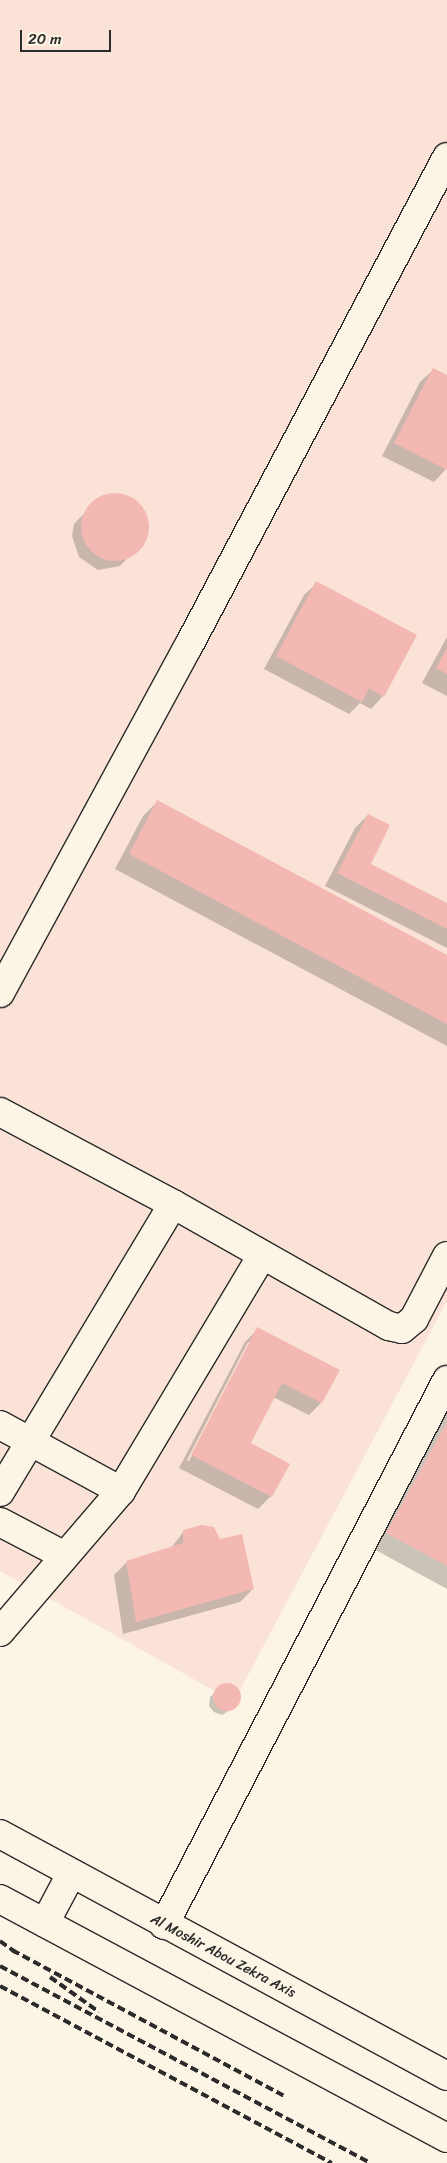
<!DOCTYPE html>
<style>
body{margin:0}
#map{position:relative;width:447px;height:2163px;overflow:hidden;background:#fcf5e5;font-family:Sriracha,sans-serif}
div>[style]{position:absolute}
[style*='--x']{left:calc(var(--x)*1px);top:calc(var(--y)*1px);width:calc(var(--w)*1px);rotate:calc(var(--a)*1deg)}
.built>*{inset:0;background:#fae3d6}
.shadow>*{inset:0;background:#0003}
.building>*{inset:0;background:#f4b8b3}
.round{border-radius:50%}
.roads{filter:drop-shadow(1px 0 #2b2b2b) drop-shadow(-1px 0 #2b2b2b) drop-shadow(0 1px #2b2b2b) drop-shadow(0 -1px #2b2b2b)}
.minor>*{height:28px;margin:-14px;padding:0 14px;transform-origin:14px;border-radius:14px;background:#fcf5e5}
.major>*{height:28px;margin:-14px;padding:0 14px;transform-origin:14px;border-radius:14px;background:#fcf5e5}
.rail>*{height:4px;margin-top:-2px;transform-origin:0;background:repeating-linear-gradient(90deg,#2b2b2b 0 8px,transparent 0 12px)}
span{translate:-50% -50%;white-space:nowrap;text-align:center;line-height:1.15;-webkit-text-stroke:5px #fcf5e5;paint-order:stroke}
.street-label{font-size:14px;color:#2b2b2b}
.scale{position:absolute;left:20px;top:30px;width:91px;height:22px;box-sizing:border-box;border:2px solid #2b2b2b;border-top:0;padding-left:6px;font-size:15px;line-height:18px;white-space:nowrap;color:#2b2b2b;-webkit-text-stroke:4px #fcf5e5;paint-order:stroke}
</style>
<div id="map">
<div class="built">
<i style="clip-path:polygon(0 0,447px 0,447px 1301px,240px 1690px,229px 1683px,221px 1685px,215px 1691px,0 1571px)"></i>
</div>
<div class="shadow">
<i style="clip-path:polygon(433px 370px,447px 377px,447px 468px,434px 482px,382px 456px,420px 382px)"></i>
<i style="clip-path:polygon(122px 494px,142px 506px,148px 528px,146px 539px,120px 566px,98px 570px,79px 557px,72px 536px,74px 524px,100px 497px)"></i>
<i style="clip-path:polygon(317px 583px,383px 696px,371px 709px,360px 703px,349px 714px,264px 669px,304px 595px)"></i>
<i style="clip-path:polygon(447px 637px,447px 696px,422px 683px)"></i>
<i style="clip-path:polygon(158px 801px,447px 956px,447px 1046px,115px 869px,143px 816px)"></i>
<i style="clip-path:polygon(368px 815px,369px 864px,447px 904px,447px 948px,325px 886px,355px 828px)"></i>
<i style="clip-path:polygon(evenodd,258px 1329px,321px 1403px,309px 1415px,273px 1397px,249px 1443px,271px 1496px,258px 1509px,179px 1468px,245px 1342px,258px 1329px,248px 1342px,251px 1342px,189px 1461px,187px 1460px,248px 1342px)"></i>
<i style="clip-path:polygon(447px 1411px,447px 1589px,372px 1548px)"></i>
<i style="clip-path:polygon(184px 1531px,253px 1589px,240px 1602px,123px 1634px,114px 1575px,127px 1562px,171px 1548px)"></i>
<i style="clip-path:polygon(225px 1685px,236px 1688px,239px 1694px,236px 1706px,222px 1715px,214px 1712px,209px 1706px,210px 1697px)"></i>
</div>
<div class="building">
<i style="clip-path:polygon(433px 368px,447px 375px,447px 470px,394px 443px)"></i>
<i class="round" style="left:81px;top:493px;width:68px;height:68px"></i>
<i style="clip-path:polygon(316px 581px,417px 635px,384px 697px,369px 688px,362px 702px,276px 656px)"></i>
<i style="clip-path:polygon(447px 648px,447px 674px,436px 668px)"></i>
<i style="clip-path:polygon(157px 800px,447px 955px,447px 1024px,129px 854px)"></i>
<i style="clip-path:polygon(368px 814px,390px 825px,371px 864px,447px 903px,447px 929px,337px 873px)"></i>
<i style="clip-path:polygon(257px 1327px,340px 1370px,322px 1403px,282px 1383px,251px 1443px,290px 1464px,272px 1497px,191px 1455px)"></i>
<i style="clip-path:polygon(447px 1422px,447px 1566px,386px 1533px)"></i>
<i style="clip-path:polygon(201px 1525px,214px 1527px,220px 1539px,242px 1534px,254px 1589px,136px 1622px,126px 1561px,183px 1543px,183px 1530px)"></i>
<i class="round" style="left:213px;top:1683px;width:28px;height:28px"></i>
</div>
<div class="roads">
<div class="minor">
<i style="--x:0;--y:993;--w:394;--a:-61.5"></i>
<i style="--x:188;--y:647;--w:554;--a:-62.14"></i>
<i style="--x:0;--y:1112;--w:196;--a:28"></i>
<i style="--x:173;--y:1204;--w:248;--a:29.5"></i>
<i style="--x:389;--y:1326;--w:13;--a:13"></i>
<i style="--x:402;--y:1329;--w:16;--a:-40"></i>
<i style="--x:414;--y:1319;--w:71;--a:-62.4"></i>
<i style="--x:0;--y:1425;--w:138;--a:28.6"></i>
<i style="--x:0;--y:1492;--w:336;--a:-59"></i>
<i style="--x:0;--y:1522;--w:73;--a:27.6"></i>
<i style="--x:0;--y:1632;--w:186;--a:-49.4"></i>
<i style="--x:121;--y:1491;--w:275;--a:-59.1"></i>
<i style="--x:164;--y:1925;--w:614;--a:-62.56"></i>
</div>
<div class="major">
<i style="--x:0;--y:1834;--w:508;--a:28.43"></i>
<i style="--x:0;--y:1899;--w:507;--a:28.13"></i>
<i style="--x:45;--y:1923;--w:55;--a:-62"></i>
</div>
</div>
<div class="rail">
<i style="--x:0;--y:1941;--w:22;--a:36"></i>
<i style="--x:12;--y:1950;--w:309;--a:28.2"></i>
<i style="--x:0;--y:1966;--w:419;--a:28"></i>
<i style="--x:50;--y:1977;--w:60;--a:35.5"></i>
<i style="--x:0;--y:1986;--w:376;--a:28.1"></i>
</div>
<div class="street-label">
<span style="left:223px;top:1956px;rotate:28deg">Al Moshir Abou Zekra Axis</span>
</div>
<div class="scale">20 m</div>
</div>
